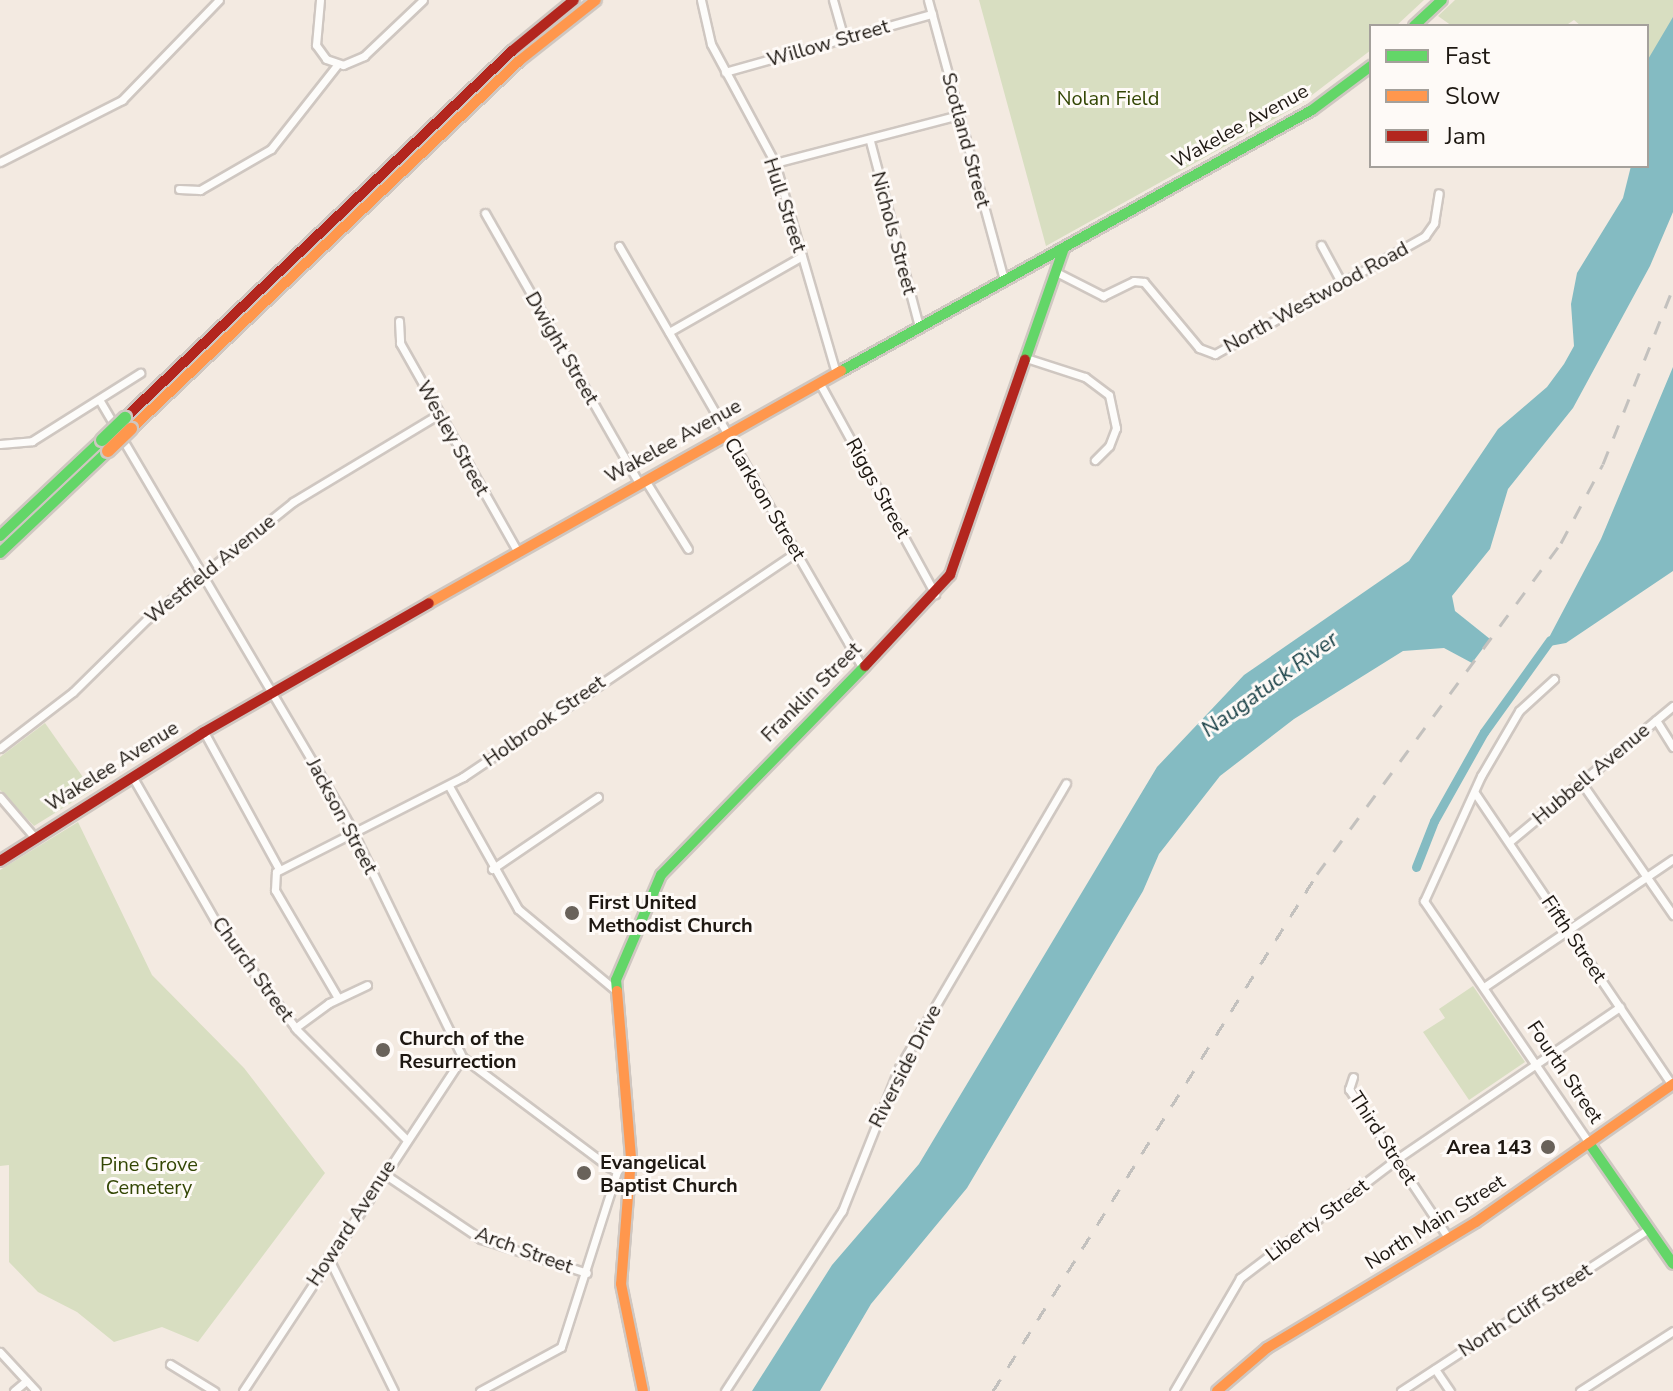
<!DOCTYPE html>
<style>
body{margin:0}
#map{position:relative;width:1673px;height:1391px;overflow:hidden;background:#f3eae1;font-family:"Nunito Sans",sans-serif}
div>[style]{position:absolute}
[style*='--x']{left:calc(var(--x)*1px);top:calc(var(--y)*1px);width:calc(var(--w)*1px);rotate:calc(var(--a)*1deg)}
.green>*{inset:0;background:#d8dec1}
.water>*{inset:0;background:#84bbc2}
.canal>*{height:9px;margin:-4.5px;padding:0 4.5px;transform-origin:4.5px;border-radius:4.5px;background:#84bbc2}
.roads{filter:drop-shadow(2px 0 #cfc7c1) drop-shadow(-2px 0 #cfc7c1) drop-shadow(0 2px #cfc7c1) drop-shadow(0 -2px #cfc7c1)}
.street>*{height:7px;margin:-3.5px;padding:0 3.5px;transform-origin:3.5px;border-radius:3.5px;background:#fdfcfa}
.fast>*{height:10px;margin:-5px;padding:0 5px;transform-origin:5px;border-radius:5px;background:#63d668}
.slow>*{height:10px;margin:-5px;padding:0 5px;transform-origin:5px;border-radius:5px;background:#ff974d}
.jam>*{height:10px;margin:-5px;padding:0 5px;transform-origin:5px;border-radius:5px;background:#b3261e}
.rail>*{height:3px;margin-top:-1.5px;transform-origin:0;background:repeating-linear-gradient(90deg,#c3c1be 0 14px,transparent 0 28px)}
.bridges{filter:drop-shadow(2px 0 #cfc7c1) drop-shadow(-2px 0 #cfc7c1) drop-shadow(0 2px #cfc7c1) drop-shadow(0 -2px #cfc7c1)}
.fast-bridge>*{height:12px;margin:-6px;padding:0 6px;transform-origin:6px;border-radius:6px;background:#63d668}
.slow-bridge>*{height:12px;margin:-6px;padding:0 6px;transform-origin:6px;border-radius:6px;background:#ff974d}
.dots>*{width:22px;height:22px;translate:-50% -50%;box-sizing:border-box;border:4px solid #fefaf7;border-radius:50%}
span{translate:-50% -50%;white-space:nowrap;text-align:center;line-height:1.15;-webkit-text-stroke:6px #fefaf7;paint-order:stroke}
.street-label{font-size:20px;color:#1e1812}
.park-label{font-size:20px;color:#334604}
.poi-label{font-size:20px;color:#1e1812;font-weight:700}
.left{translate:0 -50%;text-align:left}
.right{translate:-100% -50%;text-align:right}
.water-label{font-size:22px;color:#1b4248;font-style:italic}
.legend{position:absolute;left:1369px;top:24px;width:280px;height:144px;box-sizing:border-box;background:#fefaf7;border:2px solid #a4a09b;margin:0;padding:10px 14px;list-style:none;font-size:24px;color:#1e1812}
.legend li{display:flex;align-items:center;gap:16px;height:40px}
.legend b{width:40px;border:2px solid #a4a09b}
</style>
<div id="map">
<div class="green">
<i style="clip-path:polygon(979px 0,1424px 0,1396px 26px,1371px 26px,1371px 50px,1299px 105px,1046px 246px)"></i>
<i style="clip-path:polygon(1455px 0,1673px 0,1673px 100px,1647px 79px,1647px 26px,1581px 26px,1574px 20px,1565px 26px,1452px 26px,1438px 16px)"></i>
<i style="clip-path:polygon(45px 723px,92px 790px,34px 826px,0 790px,0 757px)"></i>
<i style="clip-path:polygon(78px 822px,152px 975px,244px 1068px,325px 1173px,198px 1342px,162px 1327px,114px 1342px,77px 1312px,38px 1292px,9px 1262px,9px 1165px,0 1166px,0 870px)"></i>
<i style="clip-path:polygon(1473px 986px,1525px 1062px,1469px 1100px,1423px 1032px,1445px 1018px,1439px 1009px)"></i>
</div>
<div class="water">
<i style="clip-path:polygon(1673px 17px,1673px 212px,1650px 266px,1573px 408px,1508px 489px,1490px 549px,1452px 596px,1455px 611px,1490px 639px,1472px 663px,1444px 648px,1403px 651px,1294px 719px,1220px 776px,1159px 854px,1143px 891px,967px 1188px,871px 1304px,820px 1391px,752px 1391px,832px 1265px,919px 1164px,1157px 767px,1244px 675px,1409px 561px,1498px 429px,1547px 387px,1564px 364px,1574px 346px,1571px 304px,1577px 273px,1623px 198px,1631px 166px,1647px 166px,1647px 61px)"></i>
<i style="clip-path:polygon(1673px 367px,1673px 571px,1566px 643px,1544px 647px,1601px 539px)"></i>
</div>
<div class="canal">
<i style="--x:1416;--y:867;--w:49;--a:-68.6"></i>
<i style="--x:1434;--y:821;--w:102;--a:-60.7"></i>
<i style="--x:1484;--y:732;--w:113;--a:-54.3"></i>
</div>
<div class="roads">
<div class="street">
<i style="--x:320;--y:0;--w:45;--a:95.1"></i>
<i style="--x:316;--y:45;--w:17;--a:54"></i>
<i style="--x:326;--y:59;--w:18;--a:19"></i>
<i style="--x:343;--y:65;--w:23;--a:-23"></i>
<i style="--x:364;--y:56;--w:81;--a:-43.5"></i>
<i style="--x:701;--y:0;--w:45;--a:77.2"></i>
<i style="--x:711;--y:44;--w:135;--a:61.7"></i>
<i style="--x:775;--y:163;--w:219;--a:73.8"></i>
<i style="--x:833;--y:0;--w:41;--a:74.2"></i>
<i style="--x:928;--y:0;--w:290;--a:74.8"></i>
<i style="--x:725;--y:72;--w:215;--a:-15.7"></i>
<i style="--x:870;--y:141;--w:191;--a:75.2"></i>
<i style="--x:0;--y:162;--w:137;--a:-26.9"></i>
<i style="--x:122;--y:100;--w:139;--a:-45.9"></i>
<i style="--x:775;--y:163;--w:190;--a:-14.6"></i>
<i style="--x:179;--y:189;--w:21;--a:3"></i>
<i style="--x:200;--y:190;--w:82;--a:-30"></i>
<i style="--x:271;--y:149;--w:107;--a:-51.8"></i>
<i style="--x:485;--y:213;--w:311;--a:60.3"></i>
<i style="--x:1321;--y:245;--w:42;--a:61.6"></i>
<i style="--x:619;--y:246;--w:488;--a:60"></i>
<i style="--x:1058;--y:273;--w:51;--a:27.1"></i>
<i style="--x:1103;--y:296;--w:34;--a:-26"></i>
<i style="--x:1134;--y:281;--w:10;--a:6"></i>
<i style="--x:1144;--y:282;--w:86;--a:50.2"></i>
<i style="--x:1199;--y:348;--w:17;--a:21"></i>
<i style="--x:1215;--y:354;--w:241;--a:-29.3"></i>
<i style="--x:1425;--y:236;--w:16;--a:-55"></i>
<i style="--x:1434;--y:223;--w:30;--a:-81"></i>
<i style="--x:399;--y:321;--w:22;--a:87"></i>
<i style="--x:400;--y:343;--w:240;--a:60.6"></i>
<i style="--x:669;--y:332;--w:153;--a:-29.7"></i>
<i style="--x:1026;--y:358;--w:62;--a:17.9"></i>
<i style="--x:1085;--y:377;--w:30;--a:37"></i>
<i style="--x:1109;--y:395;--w:34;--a:78"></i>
<i style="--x:1116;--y:428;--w:19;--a:111"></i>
<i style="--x:1109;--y:446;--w:20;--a:135"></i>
<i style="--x:819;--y:382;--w:242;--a:61.3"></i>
<i style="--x:100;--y:401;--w:493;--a:59.5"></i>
<i style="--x:350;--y:826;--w:257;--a:64.1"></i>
<i style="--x:462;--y:1057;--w:184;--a:36.8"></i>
<i style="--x:609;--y:1167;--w:9;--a:27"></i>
<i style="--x:617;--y:1171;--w:19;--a:-43"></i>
<i style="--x:0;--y:444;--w:32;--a:-5"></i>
<i style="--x:32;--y:441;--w:128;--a:-32.2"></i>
<i style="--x:645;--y:480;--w:81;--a:58.1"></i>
<i style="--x:1554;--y:679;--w:47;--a:137.6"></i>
<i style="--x:1519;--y:711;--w:75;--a:120.3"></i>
<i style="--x:1481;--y:776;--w:137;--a:114.5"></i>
<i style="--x:1424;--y:901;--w:293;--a:55.7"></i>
<i style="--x:1656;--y:720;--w:32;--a:58"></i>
<i style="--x:204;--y:732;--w:156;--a:61.3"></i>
<i style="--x:0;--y:748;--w:92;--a:-37.5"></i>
<i style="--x:73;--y:692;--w:104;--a:-44.6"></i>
<i style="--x:147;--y:619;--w:187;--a:-38.7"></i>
<i style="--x:293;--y:502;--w:170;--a:-31.1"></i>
<i style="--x:132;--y:776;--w:168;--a:60.1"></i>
<i style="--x:216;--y:922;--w:135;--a:53.1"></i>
<i style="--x:297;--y:1030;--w:153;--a:45"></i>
<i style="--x:1581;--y:782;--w:162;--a:55.3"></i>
<i style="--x:449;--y:786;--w:141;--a:60.7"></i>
<i style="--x:518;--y:909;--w:125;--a:39.8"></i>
<i style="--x:1475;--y:793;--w:352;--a:56"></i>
<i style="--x:0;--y:797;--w:54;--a:49.5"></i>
<i style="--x:1509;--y:842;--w:213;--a:-39.7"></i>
<i style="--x:492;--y:869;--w:128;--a:-34.2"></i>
<i style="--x:1484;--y:987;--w:228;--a:-34.1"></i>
<i style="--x:338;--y:998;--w:125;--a:-120.3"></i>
<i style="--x:275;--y:890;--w:18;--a:-87"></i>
<i style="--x:276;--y:872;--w:210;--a:-26.9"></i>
<i style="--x:463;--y:777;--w:403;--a:-34"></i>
<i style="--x:295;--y:1028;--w:42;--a:-36.3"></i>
<i style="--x:329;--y:1003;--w:42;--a:-25.3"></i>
<i style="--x:1353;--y:1077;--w:13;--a:108"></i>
<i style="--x:1349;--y:1089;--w:180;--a:56.3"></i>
<i style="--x:383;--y:1173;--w:118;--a:34"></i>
<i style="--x:481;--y:1239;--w:111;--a:17.8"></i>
<i style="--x:328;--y:1257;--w:149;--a:63.8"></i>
<i style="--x:0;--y:1352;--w:53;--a:47.3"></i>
<i style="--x:170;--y:1364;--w:52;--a:31.5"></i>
<i style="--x:1435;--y:1369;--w:27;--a:56"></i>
<i style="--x:14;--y:1391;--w:16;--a:-40"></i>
<i style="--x:243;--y:1391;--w:399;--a:-56.7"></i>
<i style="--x:480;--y:1391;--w:92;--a:-28.5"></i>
<i style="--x:561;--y:1347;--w:185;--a:-72.3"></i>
<i style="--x:725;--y:1391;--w:215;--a:-57"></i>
<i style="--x:842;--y:1211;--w:154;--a:-68.3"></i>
<i style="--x:899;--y:1068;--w:330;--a:-59.6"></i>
<i style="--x:1174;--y:1391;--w:131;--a:-59.7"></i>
<i style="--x:1240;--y:1278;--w:197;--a:-37.2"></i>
<i style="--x:1397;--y:1159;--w:270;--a:-34.3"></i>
<i style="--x:1401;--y:1391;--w:296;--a:-33.2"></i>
<i style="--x:1580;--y:1391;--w:111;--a:-32.8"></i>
</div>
<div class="fast">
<i style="--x:1414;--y:26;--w:38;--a:-43"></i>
<i style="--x:1025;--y:360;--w:119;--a:-70.8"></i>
<i style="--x:841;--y:371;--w:538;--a:-28.99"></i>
<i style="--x:1312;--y:110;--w:74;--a:-36.7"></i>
<i style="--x:0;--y:536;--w:140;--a:-43.3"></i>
<i style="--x:0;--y:553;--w:149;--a:-43.4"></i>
<i style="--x:617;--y:991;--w:11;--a:-95"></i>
<i style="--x:616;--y:980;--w:114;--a:-66.8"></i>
<i style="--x:661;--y:875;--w:292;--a:-45.7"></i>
<i style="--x:1589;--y:1143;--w:147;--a:55.2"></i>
</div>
<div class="slow">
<i style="--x:131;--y:429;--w:535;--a:-43.48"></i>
<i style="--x:519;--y:61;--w:98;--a:-38.4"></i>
<i style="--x:429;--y:603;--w:473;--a:-29.4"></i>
<i style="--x:617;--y:991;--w:168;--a:85.2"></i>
<i style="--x:631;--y:1158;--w:126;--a:94.5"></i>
<i style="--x:621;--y:1284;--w:109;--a:78.4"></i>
<i style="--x:1217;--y:1391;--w:66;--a:-40.7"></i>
<i style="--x:1267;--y:1348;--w:244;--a:-31.1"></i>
<i style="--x:1476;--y:1222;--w:241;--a:-35"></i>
</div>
<div class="jam">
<i style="--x:125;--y:418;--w:533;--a:-43.48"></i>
<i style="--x:512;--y:51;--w:80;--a:-39.4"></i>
<i style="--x:865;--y:666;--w:125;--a:-47"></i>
<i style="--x:950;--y:575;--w:228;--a:-70.8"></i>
<i style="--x:0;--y:861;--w:241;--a:-32.3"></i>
<i style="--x:204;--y:732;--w:259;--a:-29.8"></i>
</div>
</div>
<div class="rail">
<i style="--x:993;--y:1391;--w:610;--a:-57.92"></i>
<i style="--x:1317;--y:874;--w:411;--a:-53.6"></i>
<i style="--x:1561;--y:543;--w:89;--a:-62"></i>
<i style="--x:1603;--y:464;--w:189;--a:-68.3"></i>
</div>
<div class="bridges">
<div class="fast-bridge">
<i style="--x:102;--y:440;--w:32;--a:-44"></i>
</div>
<div class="slow-bridge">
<i style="--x:108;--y:451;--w:32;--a:-44"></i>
</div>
</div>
<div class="dots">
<i style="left:572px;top:913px;background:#69625a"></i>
<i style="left:383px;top:1050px;background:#69625a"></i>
<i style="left:1548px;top:1147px;background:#69625a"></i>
<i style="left:584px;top:1173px;background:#69625a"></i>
</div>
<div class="street-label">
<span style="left:828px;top:43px;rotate:-16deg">Willow Street</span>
<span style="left:1240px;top:126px;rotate:-29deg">Wakelee Avenue</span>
<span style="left:966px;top:140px;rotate:75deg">Scotland Street</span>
<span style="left:785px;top:205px;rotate:72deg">Hull Street</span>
<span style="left:894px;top:233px;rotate:75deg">Nichols Street</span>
<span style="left:1316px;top:297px;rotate:-29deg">North Westwood Road</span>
<span style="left:562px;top:348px;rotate:60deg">Dwight Street</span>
<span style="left:453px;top:438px;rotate:61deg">Wesley Street</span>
<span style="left:673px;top:441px;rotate:-29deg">Wakelee Avenue</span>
<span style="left:878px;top:488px;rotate:61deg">Riggs Street</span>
<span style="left:765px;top:499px;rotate:59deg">Clarkson Street</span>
<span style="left:210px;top:569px;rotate:-39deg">Westfield Avenue</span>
<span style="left:811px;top:692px;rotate:-45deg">Franklin Street</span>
<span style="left:544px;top:721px;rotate:-35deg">Holbrook Street</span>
<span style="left:112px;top:766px;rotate:-32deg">Wakelee Avenue</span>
<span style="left:1591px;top:774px;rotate:-40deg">Hubbell Avenue</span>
<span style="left:342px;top:816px;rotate:62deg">Jackson Street</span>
<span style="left:1574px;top:939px;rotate:56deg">Fifth Street</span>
<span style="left:253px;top:969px;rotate:54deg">Church Street</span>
<span style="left:905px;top:1066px;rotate:-63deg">Riverside Drive</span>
<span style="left:1565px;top:1072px;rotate:56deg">Fourth Street</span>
<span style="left:1383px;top:1138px;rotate:57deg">Third Street</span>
<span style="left:1317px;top:1220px;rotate:-37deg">Liberty Street</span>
<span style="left:1435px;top:1222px;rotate:-32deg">North Main Street</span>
<span style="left:351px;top:1223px;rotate:-57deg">Howard Avenue</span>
<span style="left:524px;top:1250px;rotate:20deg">Arch Street</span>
<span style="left:1525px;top:1310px;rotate:-33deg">North Cliff Street</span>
</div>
<div class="park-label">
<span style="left:1108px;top:98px">Nolan Field</span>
<span style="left:149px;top:1176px">Pine Grove<br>Cemetery</span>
</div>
<div class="poi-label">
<span class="left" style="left:588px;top:914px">First United<br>Methodist Church</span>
<span class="left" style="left:399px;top:1050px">Church of the<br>Resurrection</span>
<span class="right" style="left:1532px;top:1147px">Area 143</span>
<span class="left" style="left:600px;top:1174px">Evangelical<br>Baptist Church</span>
</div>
<div class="water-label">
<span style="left:1270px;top:685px;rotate:-36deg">Naugatuck River</span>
</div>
<ul class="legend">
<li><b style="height:10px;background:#63d668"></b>Fast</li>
<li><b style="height:10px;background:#ff974d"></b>Slow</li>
<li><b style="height:10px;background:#b3261e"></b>Jam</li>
</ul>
</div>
